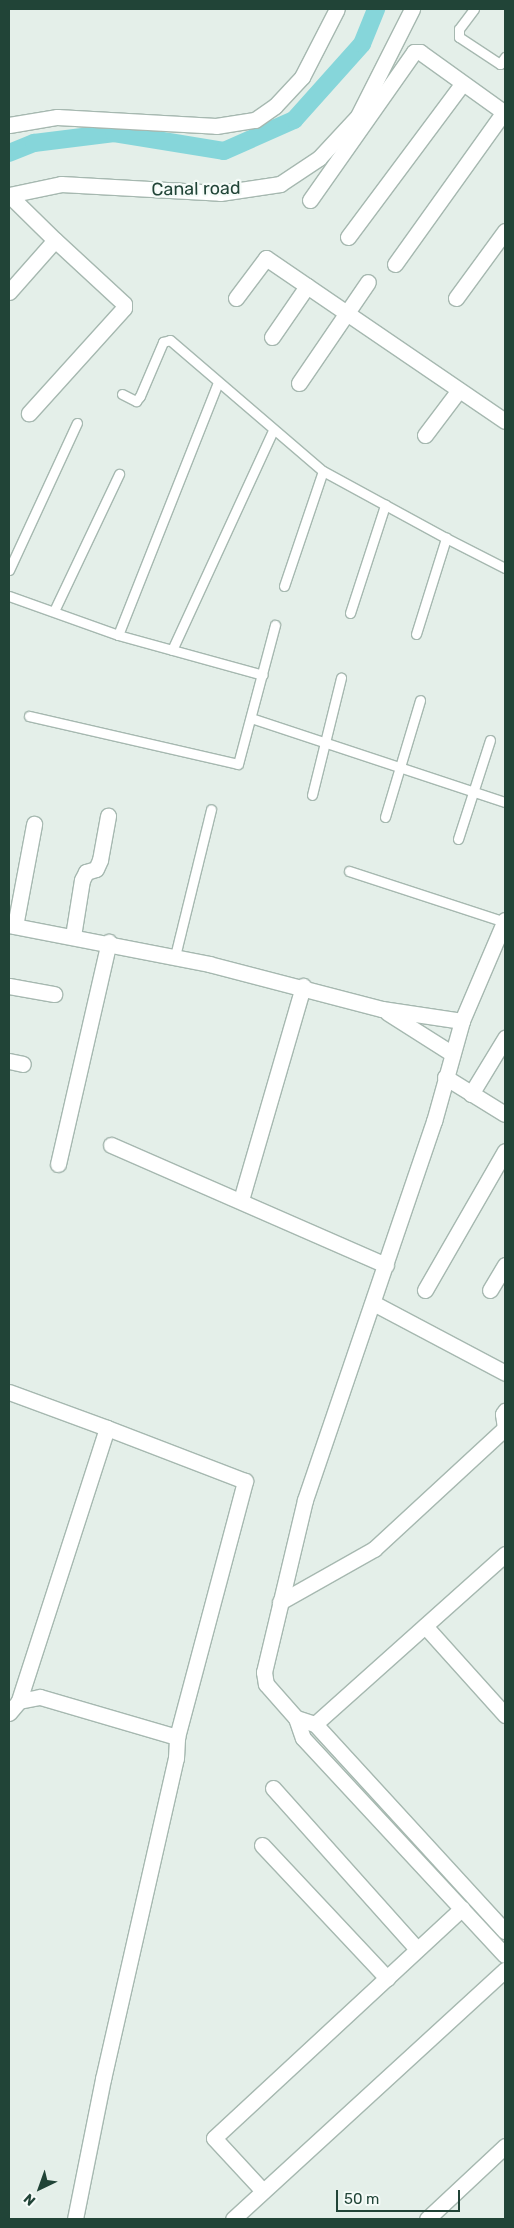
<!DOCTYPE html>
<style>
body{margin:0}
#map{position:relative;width:514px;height:2228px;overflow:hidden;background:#e4efe9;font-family:Rubik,sans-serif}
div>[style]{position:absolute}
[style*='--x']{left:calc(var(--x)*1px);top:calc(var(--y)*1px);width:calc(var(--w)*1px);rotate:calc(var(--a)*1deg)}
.canal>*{height:18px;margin:-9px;padding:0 9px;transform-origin:9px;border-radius:9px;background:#86d6da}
.roads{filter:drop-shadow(1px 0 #a6b8b0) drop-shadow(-1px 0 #a6b8b0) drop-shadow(0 1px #a6b8b0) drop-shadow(0 -1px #a6b8b0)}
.lane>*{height:9px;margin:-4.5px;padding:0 4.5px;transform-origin:4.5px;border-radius:4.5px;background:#fff}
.street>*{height:15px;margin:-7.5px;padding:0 7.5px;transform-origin:7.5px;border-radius:7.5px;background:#fff}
.secondary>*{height:15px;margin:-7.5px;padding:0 7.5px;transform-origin:7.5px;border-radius:7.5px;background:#fff}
span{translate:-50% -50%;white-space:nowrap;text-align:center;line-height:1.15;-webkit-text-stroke:4.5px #f5fbf8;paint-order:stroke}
.street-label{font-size:18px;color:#214437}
.frame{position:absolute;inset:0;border:10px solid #214437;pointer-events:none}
.north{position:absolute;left:15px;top:2163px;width:50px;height:50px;-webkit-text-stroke:4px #f5fbf8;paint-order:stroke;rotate:222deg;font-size:14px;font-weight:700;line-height:20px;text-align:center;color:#214437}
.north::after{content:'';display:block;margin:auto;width:18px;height:22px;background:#214437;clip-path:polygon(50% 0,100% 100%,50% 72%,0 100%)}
.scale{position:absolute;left:336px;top:2190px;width:124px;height:22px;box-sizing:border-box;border:2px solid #214437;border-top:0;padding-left:6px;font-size:15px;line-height:18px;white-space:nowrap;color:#214437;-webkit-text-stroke:4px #f5fbf8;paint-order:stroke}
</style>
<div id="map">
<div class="canal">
<i style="--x:9;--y:153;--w:27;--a:-22"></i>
<i style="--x:34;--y:143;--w:81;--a:-7.1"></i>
<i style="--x:114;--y:133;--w:111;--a:9.3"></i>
<i style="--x:224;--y:151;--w:77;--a:-23.9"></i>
<i style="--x:294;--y:120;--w:102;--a:-48.2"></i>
<i style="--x:362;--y:44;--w:38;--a:-68"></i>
</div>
<div class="roads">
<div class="lane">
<i style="--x:474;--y:9;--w:25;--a:127"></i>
<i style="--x:459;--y:29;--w:8;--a:90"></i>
<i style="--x:459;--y:37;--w:49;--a:33.4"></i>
<i style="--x:500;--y:64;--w:9;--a:-54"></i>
<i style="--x:122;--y:394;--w:16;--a:27"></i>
<i style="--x:136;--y:401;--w:6;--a:-51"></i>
<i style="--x:140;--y:396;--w:59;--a:-66.9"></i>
<i style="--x:163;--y:342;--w:7;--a:-16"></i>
<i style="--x:170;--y:340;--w:201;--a:40.6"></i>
<i style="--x:323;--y:471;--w:140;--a:28.6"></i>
<i style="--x:9;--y:570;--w:162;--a:-65.2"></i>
<i style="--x:284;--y:586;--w:121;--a:-71.3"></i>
<i style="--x:9;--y:596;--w:116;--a:19.7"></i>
<i style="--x:118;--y:635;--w:150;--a:15.4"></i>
<i style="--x:54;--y:611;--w:152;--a:-64.6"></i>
<i style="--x:350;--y:613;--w:114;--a:-72"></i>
<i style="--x:416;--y:634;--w:101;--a:-72.6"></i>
<i style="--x:446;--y:538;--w:66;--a:27"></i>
<i style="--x:118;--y:635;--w:271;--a:-68.4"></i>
<i style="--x:172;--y:650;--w:242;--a:-65.3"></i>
<i style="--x:29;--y:716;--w:214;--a:12.9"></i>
<i style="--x:238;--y:764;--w:144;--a:-75.1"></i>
<i style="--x:251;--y:718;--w:268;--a:18.3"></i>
<i style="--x:312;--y:795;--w:121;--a:-76.1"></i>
<i style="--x:385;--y:817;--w:122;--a:-73.3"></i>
<i style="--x:458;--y:839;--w:104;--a:-72.1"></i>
<i style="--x:349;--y:871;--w:164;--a:18.1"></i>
<i style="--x:175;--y:956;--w:151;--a:-76.2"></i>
</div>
<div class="street">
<i style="--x:9;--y:125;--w:49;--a:-9.5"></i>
<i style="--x:57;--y:117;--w:159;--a:3.2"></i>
<i style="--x:216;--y:126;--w:39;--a:-9"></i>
<i style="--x:255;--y:120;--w:24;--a:-35"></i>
<i style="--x:275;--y:106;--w:40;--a:-47"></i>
<i style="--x:302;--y:77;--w:76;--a:-62.8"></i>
<i style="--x:9;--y:195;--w:64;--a:44.4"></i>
<i style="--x:310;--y:200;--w:181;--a:-54.9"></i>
<i style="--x:414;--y:52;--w:6;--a:0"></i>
<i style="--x:420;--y:52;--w:105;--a:35.7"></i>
<i style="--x:348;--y:237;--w:191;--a:-53.3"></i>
<i style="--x:395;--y:264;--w:187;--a:-54.4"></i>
<i style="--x:9;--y:292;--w:69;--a:-48.5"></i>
<i style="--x:55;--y:240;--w:94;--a:42.8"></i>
<i style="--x:124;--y:304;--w:4;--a:90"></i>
<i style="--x:124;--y:308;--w:142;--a:132.1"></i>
<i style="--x:236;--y:298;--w:50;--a:-53.1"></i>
<i style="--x:266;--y:258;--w:289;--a:34.3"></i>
<i style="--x:456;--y:298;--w:83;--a:-53.8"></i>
<i style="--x:272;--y:337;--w:62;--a:-55.5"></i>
<i style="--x:299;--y:383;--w:122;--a:-55.7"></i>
<i style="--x:425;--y:435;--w:56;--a:-52.9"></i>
<i style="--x:15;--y:926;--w:104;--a:-79.4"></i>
<i style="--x:73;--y:936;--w:57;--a:-80.9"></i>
<i style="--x:82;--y:880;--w:9;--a:-63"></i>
<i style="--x:86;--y:872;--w:10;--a:-17"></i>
<i style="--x:96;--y:869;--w:10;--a:-66"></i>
<i style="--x:100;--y:860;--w:45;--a:-79.7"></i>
<i style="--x:9;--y:986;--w:46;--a:10.1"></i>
<i style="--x:9;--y:1061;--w:14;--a:12"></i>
<i style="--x:445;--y:1077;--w:70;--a:31.7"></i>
<i style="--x:471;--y:1094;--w:66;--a:-58.7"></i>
<i style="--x:111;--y:1145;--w:300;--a:23.6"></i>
<i style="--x:58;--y:1164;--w:228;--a:-77.1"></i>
<i style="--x:241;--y:1200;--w:223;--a:-73.8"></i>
<i style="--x:425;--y:1290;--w:160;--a:-60.1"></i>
<i style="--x:490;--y:1290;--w:29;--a:-59"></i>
<i style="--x:373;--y:1303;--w:149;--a:27.9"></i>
<i style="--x:9;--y:1392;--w:104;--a:20.2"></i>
<i style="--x:107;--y:1428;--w:287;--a:107.9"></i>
<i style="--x:280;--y:1602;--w:108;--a:-29.4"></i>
<i style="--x:374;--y:1549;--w:178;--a:-42.7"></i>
<i style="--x:505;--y:1428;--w:14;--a:-98"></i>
<i style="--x:503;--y:1414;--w:4;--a:-56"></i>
<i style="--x:425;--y:1626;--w:120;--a:48"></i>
<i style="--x:9;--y:1713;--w:16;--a:-50"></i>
<i style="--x:19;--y:1701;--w:21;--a:-11"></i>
<i style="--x:40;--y:1697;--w:143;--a:16.3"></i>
<i style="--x:315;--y:1724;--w:255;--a:-41.8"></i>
<i style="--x:273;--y:1788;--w:216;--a:48.2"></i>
<i style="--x:262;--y:1845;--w:183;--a:46.8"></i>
<i style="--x:263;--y:2191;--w:72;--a:-132.8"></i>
<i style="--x:214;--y:2138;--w:338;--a:-42.8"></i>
<i style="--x:75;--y:2219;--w:143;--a:-78.7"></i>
<i style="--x:103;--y:2079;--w:329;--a:-77.2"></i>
<i style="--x:176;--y:1758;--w:21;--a:-87"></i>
<i style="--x:177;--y:1737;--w:265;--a:-75.1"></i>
<i style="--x:245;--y:1481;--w:148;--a:-159"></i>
<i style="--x:233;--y:2219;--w:369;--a:-42.5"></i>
<i style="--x:427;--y:2219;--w:107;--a:-43.1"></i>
</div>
<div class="secondary">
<i style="--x:9;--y:195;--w:53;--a:-11.9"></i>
<i style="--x:61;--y:184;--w:159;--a:3.2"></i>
<i style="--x:220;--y:193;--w:61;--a:-8.5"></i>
<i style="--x:280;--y:184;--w:47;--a:-33.7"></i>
<i style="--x:319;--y:158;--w:57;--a:-47.1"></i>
<i style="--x:358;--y:116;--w:120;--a:-63.2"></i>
<i style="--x:505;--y:920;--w:110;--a:113.1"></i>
<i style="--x:462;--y:1021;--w:104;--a:105.6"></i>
<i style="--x:434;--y:1121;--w:400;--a:108.8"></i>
<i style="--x:305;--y:1500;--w:177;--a:103.4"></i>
<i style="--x:264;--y:1672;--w:12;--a:81"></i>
<i style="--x:266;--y:1684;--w:45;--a:48.6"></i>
<i style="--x:296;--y:1718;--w:21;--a:71"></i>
<i style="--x:303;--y:1738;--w:296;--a:47.1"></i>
<i style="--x:9;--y:925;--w:204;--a:11"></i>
<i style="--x:209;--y:964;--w:179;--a:14.6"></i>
<i style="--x:382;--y:1009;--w:81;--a:8.5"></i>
<i style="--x:388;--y:1013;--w:75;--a:32.4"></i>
<i style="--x:296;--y:1718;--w:20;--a:18"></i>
<i style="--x:315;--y:1724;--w:281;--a:47.5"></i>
</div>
</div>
<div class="street-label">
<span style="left:196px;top:189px;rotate:-1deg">Canal road</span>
</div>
<div class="frame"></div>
<div class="north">N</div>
<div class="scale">50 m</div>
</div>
